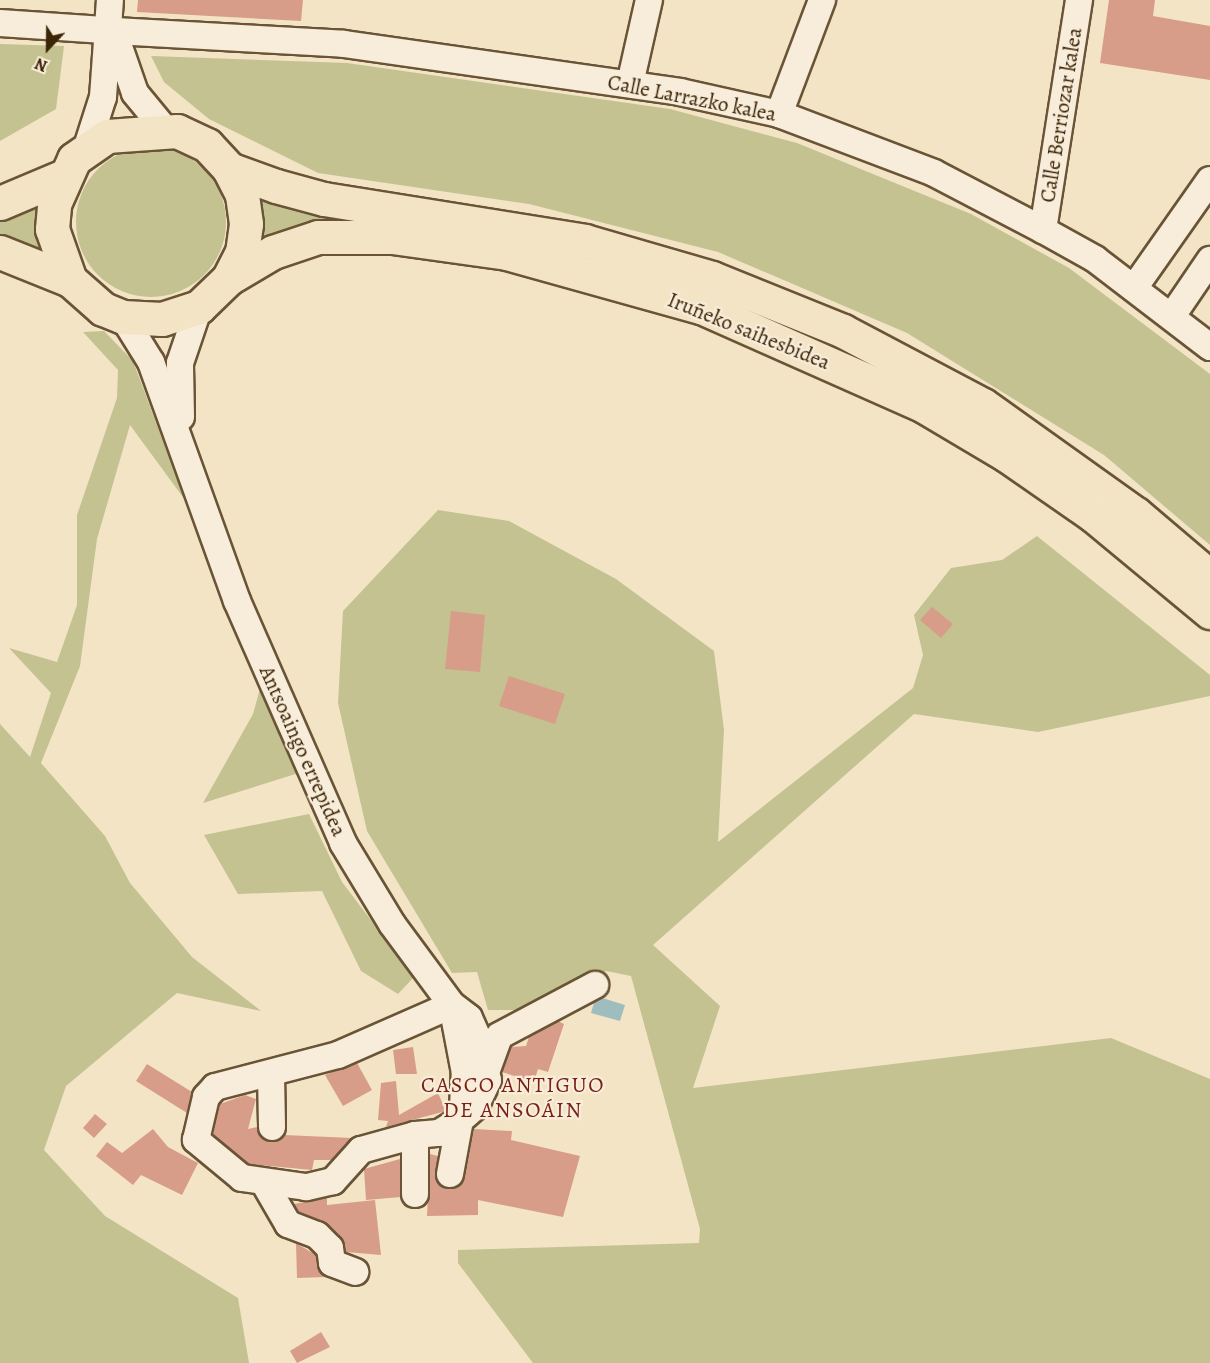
<!DOCTYPE html>
<meta charset="utf-8">
<style>
body{margin:0}
#map{position:relative;width:1210px;height:1363px;overflow:hidden;background:#f3e4c6;font-family:Alegreya,serif}
div>[style]{position:absolute}
[style*='--x']{left:calc(var(--x)*1px);top:calc(var(--y)*1px);width:calc(var(--w)*1px);rotate:calc(var(--a)*1deg)}
.green>*{inset:0;background:#c3c290}
.round{border-radius:50%}
.water>*{inset:0;background:#9fbcbe}
.building>*{inset:0;background:#d89d89}
.roads{filter:drop-shadow(2px 0 #6a5436) drop-shadow(-2px 0 #6a5436) drop-shadow(0 2px #6a5436) drop-shadow(0 -2px #6a5436)}
.minor>*{height:26px;margin:-13px;padding:0 13px;transform-origin:13px;border-radius:13px;background:#f7edda}
.highway>*{height:33px;margin:-16.5px;padding:0 16.5px;transform-origin:16.5px;border-radius:16.5px;background:#f3e4c6}
span{translate:-50% -50%;white-space:nowrap;text-align:center;line-height:1.15;-webkit-text-stroke:4.5px #f7edda;paint-order:stroke}
.street-label{font-size:21px;color:#3c2406}
.neighbourhood-label{font-size:22px;color:#7a1f14;letter-spacing:1.5px}
.north{position:absolute;left:18px;top:18px;width:60px;height:60px;-webkit-text-stroke:4px #f7edda;paint-order:stroke;rotate:202deg;font-size:16px;font-weight:700;line-height:24px;text-align:center;color:#3c2406}
.north::after{content:'';display:block;margin:auto;width:21px;height:27px;background:#3c2406;clip-path:polygon(50% 0,100% 100%,50% 72%,0 100%)}
</style>
<div id="map">
<div class="green">
<i style="clip-path:polygon(0 44px,64px 46px,56px 109px,0 141px)"></i>
<i style="clip-path:polygon(151px 56px,347px 63px,670px 109px,797px 143px,971px 214px,1069px 268px,1210px 374px,1210px 545px,1104px 455px,907px 333px,718px 252px,529px 204px,318px 173px,209px 119px,164px 82px)"></i>
<i class="round" style="left:76px;top:147px;width:150px;height:150px"></i>
<i style="clip-path:polygon(260px 193px,362px 220px,263px 243px)"></i>
<i style="clip-path:polygon(37px 204px,42px 253px,0 238px,0 215px)"></i>
<i style="clip-path:polygon(104px 331px,133px 361px,185px 500px,130px 425px,97px 539px,80px 666px,41px 763px,105px 836px,130px 883px,192px 957px,261px 1011px,177px 993px,66px 1086px,44px 1150px,105px 1216px,238px 1298px,249px 1363px,0 1363px,0 724px,30px 757px,51px 693px,9px 648px,57px 662px,77px 605px,77px 515px,117px 398px,118px 370px,83px 332px)"></i>
<i style="clip-path:polygon(438px 510px,509px 521px,616px 579px,714px 651px,724px 730px,718px 842px,913px 688px,923px 655px,914px 615px,951px 568px,1002px 560px,1037px 536px,1210px 675px,1210px 696px,1038px 732px,914px 714px,653px 945px,720px 1006px,693px 1088px,1111px 1038px,1210px 1079px,1210px 1363px,533px 1363px,458px 1263px,458px 1250px,699px 1243px,700px 1229px,631px 976px,606px 971px,528px 1010px,488px 1010px,477px 972px,452px 973px,367px 831px,338px 703px,343px 611px)"></i>
<i style="clip-path:polygon(261px 685px,302px 772px,203px 803px,253px 714px)"></i>
<i style="clip-path:polygon(309px 814px,342px 882px,414px 977px,398px 994px,361px 971px,322px 891px,238px 894px,204px 835px)"></i>
</div>
<div class="water">
<i style="clip-path:polygon(596px 996px,625px 1005px,620px 1021px,591px 1013px)"></i>
</div>
<div class="building">
<i style="clip-path:polygon(138px 0,303px 0,301px 21px,137px 12px)"></i>
<i style="clip-path:polygon(1109px 0,1155px 0,1153px 16px,1210px 26px,1210px 80px,1100px 63px)"></i>
<i style="clip-path:polygon(932px 607px,953px 624px,941px 638px,920px 620px)"></i>
<i style="clip-path:polygon(451px 611px,485px 615px,480px 672px,445px 669px)"></i>
<i style="clip-path:polygon(509px 676px,565px 694px,555px 724px,499px 706px)"></i>
<i style="clip-path:polygon(558px 1021px,564px 1024px,548px 1072px,538px 1069px,534px 1082px,502px 1072px,511px 1047px,526px 1046px,529px 1037px)"></i>
<i style="clip-path:polygon(413px 1047px,417px 1074px,396px 1074px,393px 1050px)"></i>
<i style="clip-path:polygon(357px 1063px,372px 1090px,343px 1106px,325px 1075px)"></i>
<i style="clip-path:polygon(147px 1064px,192px 1092px,187px 1113px,136px 1081px)"></i>
<i style="clip-path:polygon(396px 1081px,399px 1115px,438px 1093px,446px 1111px,386px 1127px,388px 1121px,378px 1120px,381px 1083px)"></i>
<i style="clip-path:polygon(245px 1095px,256px 1099px,248px 1129px,257px 1127px,265px 1140px,284px 1135px,352px 1138px,332px 1160px,314px 1160px,312px 1170px,248px 1164px,213px 1134px,220px 1104px)"></i>
<i style="clip-path:polygon(95px 1114px,107px 1124px,94px 1138px,83px 1128px)"></i>
<i style="clip-path:polygon(153px 1129px,168px 1147px,198px 1163px,182px 1195px,141px 1175px,133px 1185px,96px 1156px,107px 1142px,122px 1153px)"></i>
<i style="clip-path:polygon(474px 1129px,512px 1131px,511px 1140px,580px 1156px,563px 1217px,478px 1200px,478px 1215px,427px 1216px,430px 1154px,438px 1156px,440px 1185px,456px 1188px,465px 1177px)"></i>
<i style="clip-path:polygon(400px 1159px,401px 1197px,366px 1200px,364px 1169px)"></i>
<i style="clip-path:polygon(327px 1198px,327px 1205px,375px 1200px,381px 1255px,346px 1252px,328px 1224px,298px 1212px,294px 1204px)"></i>
<i style="clip-path:polygon(296px 1243px,316px 1255px,326px 1277px,297px 1278px)"></i>
<i style="clip-path:polygon(321px 1332px,330px 1347px,297px 1363px,290px 1351px)"></i>
</div>
<div class="roads">
<div class="minor">
<i style="--x:0;--y:23;--w:104;--a:3.9"></i>
<i style="--x:115;--y:31;--w:229;--a:3.2"></i>
<i style="--x:344;--y:44;--w:339;--a:8.1"></i>
<i style="--x:680;--y:92;--w:101;--a:12.5"></i>
<i style="--x:779;--y:114;--w:166;--a:20.8"></i>
<i style="--x:934;--y:173;--w:123;--a:27.6"></i>
<i style="--x:1043;--y:230;--w:60;--a:29.1"></i>
<i style="--x:1095;--y:259;--w:145;--a:37.4"></i>
<i style="--x:116;--y:38;--w:58;--a:70.9"></i>
<i style="--x:135;--y:93;--w:45;--a:50.4"></i>
<i style="--x:630;--y:84;--w:86;--a:-77.3"></i>
<i style="--x:779;--y:114;--w:122;--a:-69.3"></i>
<i style="--x:87;--y:147;--w:52;--a:-72.3"></i>
<i style="--x:103;--y:97;--w:97;--a:-85.9"></i>
<i style="--x:1043;--y:230;--w:233;--a:-81.1"></i>
<i style="--x:1134;--y:288;--w:132;--a:-54.9"></i>
<i style="--x:1172;--y:316;--w:68;--a:-55.8"></i>
<i style="--x:123;--y:317;--w:53;--a:58.1"></i>
<i style="--x:151;--y:362;--w:254;--a:70.2"></i>
<i style="--x:237;--y:601;--w:264;--a:66.3"></i>
<i style="--x:343;--y:843;--w:95;--a:58.8"></i>
<i style="--x:392;--y:924;--w:101;--a:53.5"></i>
<i style="--x:452;--y:1005;--w:21;--a:37"></i>
<i style="--x:469;--y:1018;--w:27;--a:66"></i>
<i style="--x:480;--y:1043;--w:38;--a:78"></i>
<i style="--x:488;--y:1080;--w:30;--a:116"></i>
<i style="--x:475;--y:1107;--w:20;--a:139"></i>
<i style="--x:460;--y:1120;--w:55;--a:100.5"></i>
<i style="--x:181;--y:417;--w:54;--a:-91.1"></i>
<i style="--x:180;--y:363;--w:59;--a:-71.3"></i>
<i style="--x:488;--y:1067;--w:33;--a:-70"></i>
<i style="--x:499;--y:1036;--w:109;--a:-28"></i>
<i style="--x:271;--y:1074;--w:53;--a:88.9"></i>
<i style="--x:415;--y:1135;--w:56;--a:164.5"></i>
<i style="--x:361;--y:1150;--w:42;--a:132.1"></i>
<i style="--x:333;--y:1181;--w:28;--a:167"></i>
<i style="--x:306;--y:1187;--w:65;--a:-172"></i>
<i style="--x:242;--y:1178;--w:60;--a:-140.4"></i>
<i style="--x:196;--y:1140;--w:44;--a:-76.9"></i>
<i style="--x:206;--y:1097;--w:13;--a:-48"></i>
<i style="--x:215;--y:1087;--w:127;--a:-14.6"></i>
<i style="--x:338;--y:1055;--w:124;--a:-23.7"></i>
<i style="--x:266;--y:1186;--w:44;--a:59.9"></i>
<i style="--x:288;--y:1224;--w:31;--a:21"></i>
<i style="--x:317;--y:1235;--w:18;--a:45"></i>
<i style="--x:330;--y:1248;--w:15;--a:82"></i>
<i style="--x:332;--y:1263;--w:25;--a:21"></i>
<i style="--x:415;--y:1194;--w:59;--a:-90"></i>
<i style="--x:415;--y:1135;--w:24;--a:-5"></i>
<i style="--x:439;--y:1133;--w:25;--a:-32"></i>
<i style="--x:460;--y:1120;--w:13;--a:-77"></i>
<i style="--x:463;--y:1107;--w:34;--a:-87"></i>
<i style="--x:465;--y:1073;--w:69;--a:-100.8"></i>
</div>
<div class="highway">
<i style="--x:229;--y:169;--w:29;--a:63"></i>
<i style="--x:242;--y:195;--w:29;--a:82"></i>
<i style="--x:246;--y:224;--w:28;--a:98"></i>
<i style="--x:242;--y:252;--w:29;--a:117"></i>
<i style="--x:229;--y:278;--w:42;--a:136"></i>
<i style="--x:199;--y:307;--w:39;--a:162"></i>
<i style="--x:162;--y:319;--w:39;--a:-177"></i>
<i style="--x:123;--y:317;--w:22;--a:-158"></i>
<i style="--x:103;--y:309;--w:44;--a:-138.7"></i>
<i style="--x:70;--y:280;--w:54;--a:-109.4"></i>
<i style="--x:52;--y:229;--w:25;--a:-85"></i>
<i style="--x:54;--y:204;--w:49;--a:-66"></i>
<i style="--x:74;--y:159;--w:40;--a:-34.9"></i>
<i style="--x:107;--y:136;--w:70;--a:-4.1"></i>
<i style="--x:177;--y:131;--w:33;--a:25"></i>
<i style="--x:207;--y:145;--w:33;--a:47"></i>
<i style="--x:229;--y:169;--w:50;--a:19.9"></i>
<i style="--x:276;--y:186;--w:50;--a:15.2"></i>
<i style="--x:324;--y:199;--w:264;--a:9.1"></i>
<i style="--x:585;--y:241;--w:132;--a:16.2"></i>
<i style="--x:712;--y:278;--w:141;--a:22"></i>
<i style="--x:843;--y:331;--w:158;--a:27.9"></i>
<i style="--x:983;--y:405;--w:188;--a:35.5"></i>
<i style="--x:1136;--y:514;--w:97;--a:40.4"></i>
<i style="--x:0;--y:203;--w:69;--a:-22.9"></i>
<i style="--x:0;--y:252;--w:75;--a:21.8"></i>
<i style="--x:229;--y:278;--w:51;--a:-30.6"></i>
<i style="--x:273;--y:252;--w:47;--a:-18.4"></i>
<i style="--x:318;--y:237;--w:74;--a:0"></i>
<i style="--x:392;--y:237;--w:116;--a:7.9"></i>
<i style="--x:507;--y:253;--w:201;--a:15.6"></i>
<i style="--x:701;--y:307;--w:244;--a:23.9"></i>
<i style="--x:924;--y:406;--w:98;--a:30.8"></i>
<i style="--x:1008;--y:456;--w:103;--a:34.8"></i>
<i style="--x:1093;--y:515;--w:152;--a:39.7"></i>
</div>
</div>
<div class="street-label">
<span style="left:692px;top:98px;rotate:11deg">Calle Larrazko kalea</span>
<span style="left:1061px;top:115px;rotate:-81deg">Calle Berriozar kalea</span>
<span style="left:749px;top:331px;rotate:22deg">Iruñeko saihesbidea</span>
<span style="left:303px;top:751px;rotate:66deg">Antsoaingo errepidea</span>
</div>
<div class="neighbourhood-label">
<span style="left:513px;top:1098px">CASCO ANTIGUO<br>DE ANSOÁIN</span>
</div>
<div class="north">N</div>
</div>
